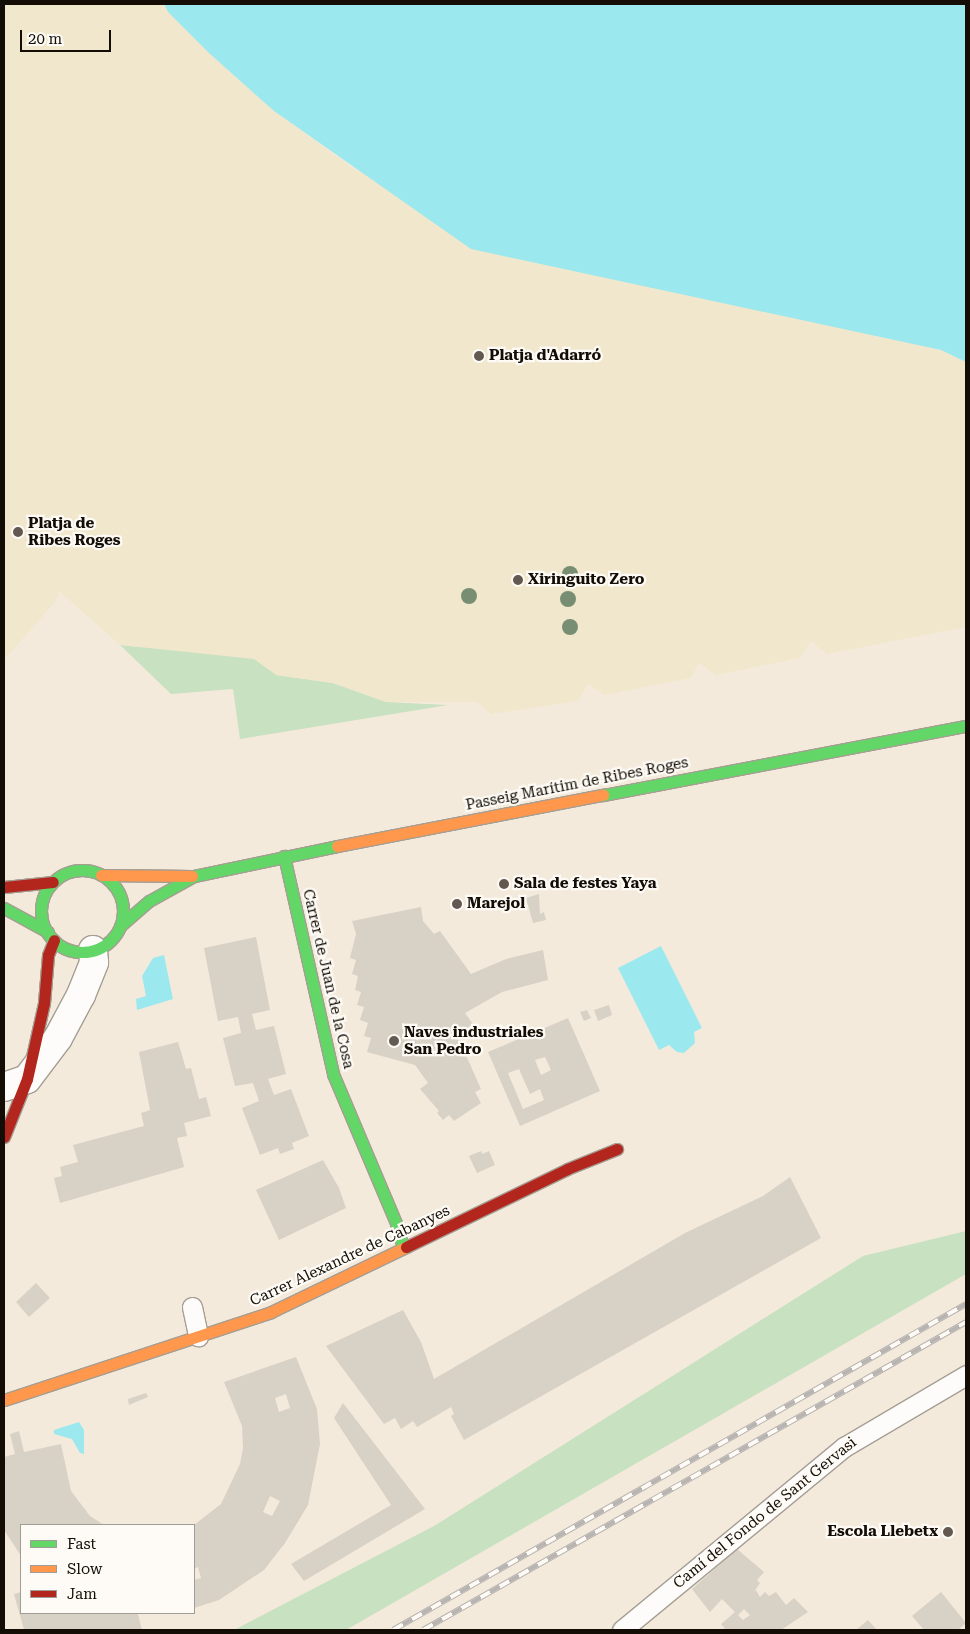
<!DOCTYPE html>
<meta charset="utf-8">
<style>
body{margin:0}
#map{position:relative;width:970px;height:1634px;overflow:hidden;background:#f4eadc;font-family:"Roboto Serif",serif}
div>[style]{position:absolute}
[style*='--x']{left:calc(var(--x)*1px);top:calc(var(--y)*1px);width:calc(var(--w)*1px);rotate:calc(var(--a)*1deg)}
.green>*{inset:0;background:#c8e1c0}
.sand>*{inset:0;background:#f1e7cc}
.water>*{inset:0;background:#9ce8ef}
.building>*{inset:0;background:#d8d1c5}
.roads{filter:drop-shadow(1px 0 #a59e93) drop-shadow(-1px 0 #a59e93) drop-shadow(0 1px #a59e93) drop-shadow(0 -1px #a59e93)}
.lane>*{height:19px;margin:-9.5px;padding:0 9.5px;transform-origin:9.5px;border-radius:9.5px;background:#fdfcfa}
.street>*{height:28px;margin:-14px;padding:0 14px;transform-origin:14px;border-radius:14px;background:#fdfcfa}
.fast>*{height:11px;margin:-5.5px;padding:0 5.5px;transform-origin:5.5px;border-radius:5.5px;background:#63d668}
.fast>.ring{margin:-5.5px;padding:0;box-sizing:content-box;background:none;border:11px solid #63d668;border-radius:50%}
.slow>*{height:11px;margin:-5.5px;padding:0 5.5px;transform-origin:5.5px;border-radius:5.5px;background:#ff974d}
.jam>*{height:11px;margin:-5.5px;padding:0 5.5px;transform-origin:5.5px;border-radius:5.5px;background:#b3261e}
.rail>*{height:5.5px;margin-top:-2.75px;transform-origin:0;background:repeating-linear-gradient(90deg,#fefbf6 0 11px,#b7b4b1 0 22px);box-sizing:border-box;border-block:1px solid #b7b4b1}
.trees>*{width:16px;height:16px;margin:-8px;border-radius:50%;background:#788e73}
.dots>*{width:14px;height:14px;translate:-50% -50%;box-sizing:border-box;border:2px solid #fefbf6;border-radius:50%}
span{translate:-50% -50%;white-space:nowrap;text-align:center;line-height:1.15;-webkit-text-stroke:4.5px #fefbf6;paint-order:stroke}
.poi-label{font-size:15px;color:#130d05;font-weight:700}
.left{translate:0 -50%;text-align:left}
.right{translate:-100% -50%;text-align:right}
.street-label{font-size:15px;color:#130d05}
.frame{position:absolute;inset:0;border:5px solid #130d05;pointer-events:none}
.legend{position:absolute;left:20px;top:1524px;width:175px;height:90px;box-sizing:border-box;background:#fefbf6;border:1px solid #a09c96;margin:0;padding:6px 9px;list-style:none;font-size:15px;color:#130d05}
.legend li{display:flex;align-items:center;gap:10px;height:25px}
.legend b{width:25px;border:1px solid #a09c96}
.scale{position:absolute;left:20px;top:30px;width:91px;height:22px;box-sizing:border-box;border:2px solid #130d05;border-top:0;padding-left:6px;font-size:15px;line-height:18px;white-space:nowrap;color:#130d05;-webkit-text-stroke:4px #fefbf6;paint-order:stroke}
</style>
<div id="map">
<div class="green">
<i style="clip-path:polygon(204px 585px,276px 675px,333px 683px,386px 702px,448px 705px,240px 739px,233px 689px,171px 694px,120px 645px,155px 648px)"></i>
<i style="clip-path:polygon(966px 1231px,966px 1274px,346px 1630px,234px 1630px,434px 1526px,863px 1256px)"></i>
</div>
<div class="sand">
<i style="clip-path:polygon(4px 4px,164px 4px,169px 12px,209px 53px,274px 111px,356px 170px,691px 294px,941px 350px,966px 362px,966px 627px,827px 654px,811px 641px,800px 658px,716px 675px,699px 663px,691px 678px,604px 695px,588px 684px,578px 701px,491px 714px,477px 702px,386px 702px,333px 683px,276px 675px,254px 659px,120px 645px,59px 591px,55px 602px,4px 660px)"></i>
</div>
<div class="water">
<i style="clip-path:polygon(164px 4px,966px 4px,966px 362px,941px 350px,471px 249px,274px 111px,209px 53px,168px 12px)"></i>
<i style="clip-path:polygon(661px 946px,702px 1028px,694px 1032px,695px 1043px,684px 1053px,677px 1052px,669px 1045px,659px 1050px,618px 968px)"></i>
<i style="clip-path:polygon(164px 955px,173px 999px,137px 1010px,136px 999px,146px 996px,142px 976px,153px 958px)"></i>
<i style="clip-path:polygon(79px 1422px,84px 1430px,84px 1454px,80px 1453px,72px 1439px,54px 1434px,54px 1430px)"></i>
</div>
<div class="building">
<i style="clip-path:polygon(539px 894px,540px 914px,544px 912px,546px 920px,533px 923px,526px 898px)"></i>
<i style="clip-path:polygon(421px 907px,423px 921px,434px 934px,440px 931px,471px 974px,506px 959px,543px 950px,548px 980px,502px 992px,465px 1013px,473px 1024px,457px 1035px,481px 1089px,475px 1092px,481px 1103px,454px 1121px,449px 1115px,443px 1120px,437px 1113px,439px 1111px,420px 1089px,428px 1083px,415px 1065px,367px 1052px,371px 1038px,364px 1036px,368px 1023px,360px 1020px,364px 1007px,357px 1005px,361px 992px,355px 990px,358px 976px,352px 974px,356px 960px,350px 958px,356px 934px,352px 921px)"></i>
<i style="clip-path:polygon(256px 937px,270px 1010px,252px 1014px,256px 1030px,274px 1026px,286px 1074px,268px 1079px,274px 1095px,291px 1089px,309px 1136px,292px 1143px,294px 1149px,280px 1154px,278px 1148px,260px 1155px,242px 1108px,259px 1101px,253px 1083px,235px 1086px,223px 1038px,241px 1033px,238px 1017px,218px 1021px,204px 948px)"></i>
<i style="clip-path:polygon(609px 1005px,612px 1015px,598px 1021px,594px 1010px)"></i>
<i style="clip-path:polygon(587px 1010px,591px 1018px,584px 1021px,580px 1012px)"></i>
<i style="clip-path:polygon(evenodd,568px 1018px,600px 1091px,520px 1126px,488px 1052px,568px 1018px,545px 1057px,551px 1070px,541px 1075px,535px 1060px,545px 1057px,568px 1018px,519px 1069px,530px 1094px,540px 1089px,544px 1100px,523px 1109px,508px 1073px,519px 1069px)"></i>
<i style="clip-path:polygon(178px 1042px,186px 1069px,191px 1068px,199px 1099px,206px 1097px,211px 1116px,184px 1123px,187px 1136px,177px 1138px,184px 1167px,60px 1203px,54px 1178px,62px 1176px,60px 1167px,78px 1162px,73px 1145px,144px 1126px,141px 1113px,150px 1110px,139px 1052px)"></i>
<i style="clip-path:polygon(481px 1151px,482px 1154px,489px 1151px,495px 1165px,477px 1173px,469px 1156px)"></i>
<i style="clip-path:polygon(323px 1160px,339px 1188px,346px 1208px,279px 1240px,256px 1190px)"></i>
<i style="clip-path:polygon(790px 1177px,821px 1238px,464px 1440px,451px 1416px,454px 1414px,451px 1407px,417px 1427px,413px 1421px,401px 1429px,395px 1418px,384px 1424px,326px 1346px,403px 1310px,421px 1342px,434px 1379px,685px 1233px,763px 1196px)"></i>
<i style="clip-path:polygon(36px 1283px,50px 1298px,29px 1317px,16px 1302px)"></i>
<i style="clip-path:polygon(evenodd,296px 1357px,317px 1409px,320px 1444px,308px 1505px,285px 1543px,264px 1570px,219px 1600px,194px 1608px,194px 1580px,201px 1578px,198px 1567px,194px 1569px,194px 1525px,221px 1504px,240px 1464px,243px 1448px,242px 1426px,224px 1382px,296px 1357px,286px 1394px,290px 1408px,279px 1412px,275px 1398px,286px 1394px,296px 1357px,270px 1496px,280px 1501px,272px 1516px,263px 1512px,270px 1496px)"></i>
<i style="clip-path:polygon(146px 1393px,148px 1397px,129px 1405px,128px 1399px)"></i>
<i style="clip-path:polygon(343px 1403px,425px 1509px,304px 1581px,291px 1564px,391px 1505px,334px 1418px)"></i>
<i style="clip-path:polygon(19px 1431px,24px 1452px,61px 1444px,71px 1491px,90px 1516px,104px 1525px,21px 1525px,21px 1556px,4px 1530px,4px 1457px,15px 1454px,10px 1434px)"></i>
<i style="clip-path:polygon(evenodd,737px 1549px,764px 1572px,757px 1580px,760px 1583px,754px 1592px,756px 1590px,760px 1597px,765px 1592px,769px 1596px,776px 1592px,786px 1605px,794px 1598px,808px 1612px,781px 1630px,726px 1630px,721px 1624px,735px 1612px,722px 1599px,710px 1612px,692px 1589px,737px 1549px,744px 1609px,750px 1615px,743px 1620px,738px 1615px,744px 1609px)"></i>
<i style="clip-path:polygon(21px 1592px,21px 1613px,165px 1614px,138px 1614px,142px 1630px,24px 1630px,14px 1594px)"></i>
<i style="clip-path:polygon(941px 1592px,966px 1623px,958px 1630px,924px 1630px,912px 1616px)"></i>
<i style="clip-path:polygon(868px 1620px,877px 1630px,856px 1630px)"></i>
</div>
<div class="roads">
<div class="lane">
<i style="--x:192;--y:1307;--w:30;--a:78"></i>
<i style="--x:622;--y:1630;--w:288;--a:-39.5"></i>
<i style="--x:844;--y:1447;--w:142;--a:-30.5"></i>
</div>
<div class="street">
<i style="--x:4;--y:1087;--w:24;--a:-19"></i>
<i style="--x:27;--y:1079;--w:51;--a:-52.9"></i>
<i style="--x:58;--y:1038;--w:49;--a:-61.9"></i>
<i style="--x:81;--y:995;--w:35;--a:-68"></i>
<i style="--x:94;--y:962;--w:12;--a:-95"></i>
</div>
<div class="fast">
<i style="--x:603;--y:795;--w:369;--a:-10.8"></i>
<i style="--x:284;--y:856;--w:223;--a:77.3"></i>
<i style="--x:333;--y:1074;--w:162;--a:67.1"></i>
<i style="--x:396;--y:1223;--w:26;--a:74"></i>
<i class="ring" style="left:41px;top:870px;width:71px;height:71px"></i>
<i style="--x:4;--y:908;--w:50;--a:28.6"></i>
<i style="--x:120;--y:926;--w:38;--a:-41"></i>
<i style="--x:149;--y:901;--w:51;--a:-29.1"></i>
<i style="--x:194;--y:876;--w:146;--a:-11.8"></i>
</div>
<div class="slow">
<i style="--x:337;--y:846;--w:271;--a:-10.9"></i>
<i style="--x:101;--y:875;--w:91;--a:0.6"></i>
<i style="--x:4;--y:1400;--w:281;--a:-18.2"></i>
<i style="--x:271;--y:1312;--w:150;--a:-25.7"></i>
</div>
<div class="jam">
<i style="--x:4;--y:887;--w:49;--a:-5.8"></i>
<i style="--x:4;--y:1137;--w:62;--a:-68.4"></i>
<i style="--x:27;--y:1079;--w:78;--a:-77.4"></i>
<i style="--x:44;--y:1003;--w:48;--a:-85.2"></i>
<i style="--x:48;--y:955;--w:16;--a:-68"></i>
<i style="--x:406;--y:1247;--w:179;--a:-25.8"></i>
<i style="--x:567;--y:1169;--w:54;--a:-21.8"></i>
</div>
</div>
<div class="rail">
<i style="--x:393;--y:1630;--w:659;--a:-29.64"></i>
<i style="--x:423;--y:1630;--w:624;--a:-29.56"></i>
</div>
<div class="trees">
<i style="left:570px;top:574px"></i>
<i style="left:469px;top:596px"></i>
<i style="left:568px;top:599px"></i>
<i style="left:570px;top:627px"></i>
</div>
<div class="dots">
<i style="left:479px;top:356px;background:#625a50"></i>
<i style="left:18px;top:532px;background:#625a50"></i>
<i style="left:518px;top:580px;background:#625a50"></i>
<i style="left:504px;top:884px;background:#625a50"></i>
<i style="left:457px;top:904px;background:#625a50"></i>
<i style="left:394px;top:1041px;background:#625a50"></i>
<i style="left:948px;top:1532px;background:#625a50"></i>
</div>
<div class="poi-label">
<span class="left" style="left:489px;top:356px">Platja d'Adarró</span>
<span class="left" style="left:28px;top:532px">Platja de<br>Ribes Roges</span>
<span class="left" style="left:528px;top:580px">Xiringuito Zero</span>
<span class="left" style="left:514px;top:884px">Sala de festes Yaya</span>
<span class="left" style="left:467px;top:904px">Marejol</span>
<span class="left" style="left:404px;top:1041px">Naves industriales<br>San Pedro</span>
<span class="right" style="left:938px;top:1532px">Escola Llebetx</span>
</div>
<div class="street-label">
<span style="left:577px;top:784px;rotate:-11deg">Passeig Marítim de Ribes Roges</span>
<span style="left:328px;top:979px;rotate:77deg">Carrer de Juan de la Cosa</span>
<span style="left:350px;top:1256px;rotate:-25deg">Carrer Alexandre de Cabanyes</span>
<span style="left:765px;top:1513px;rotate:-39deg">Camí del Fondo de Sant Gervasi</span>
</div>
<div class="frame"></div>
<ul class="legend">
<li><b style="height:6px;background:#63d668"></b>Fast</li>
<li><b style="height:6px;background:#ff974d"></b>Slow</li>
<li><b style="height:6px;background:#b3261e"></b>Jam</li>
</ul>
<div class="scale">20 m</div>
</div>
